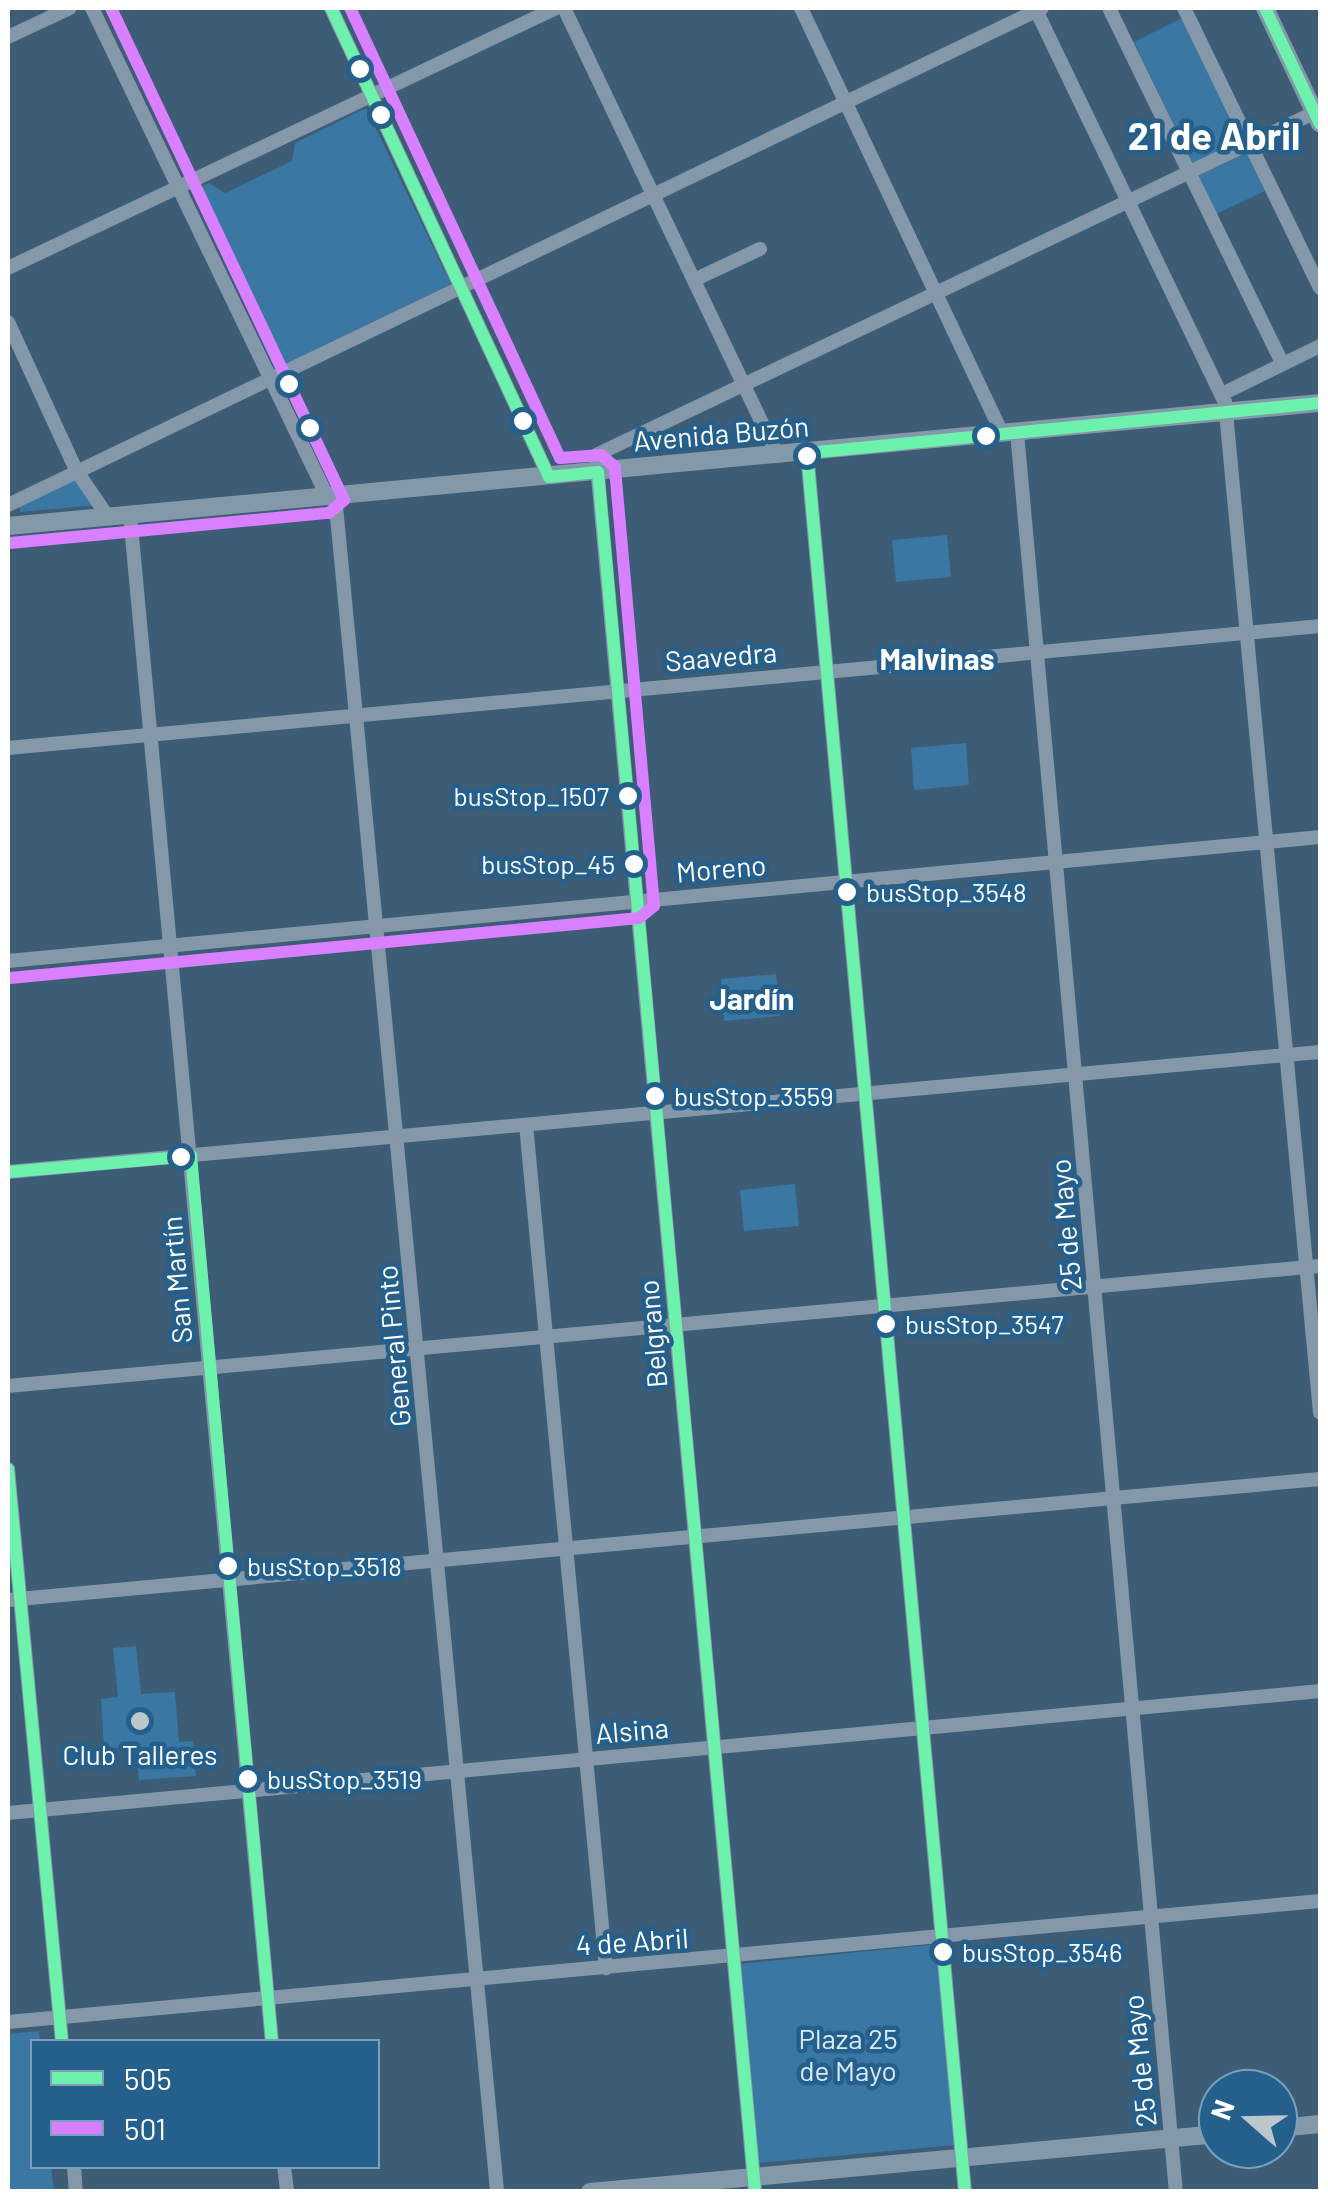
<!DOCTYPE html>
<meta charset="utf-8">
<style>
body{margin:0}
#map{position:relative;width:1328px;height:2199px;overflow:hidden;background:#3d5c75;font-family:Barlow,sans-serif}
div>[style]{position:absolute}
[style*='--x']{left:calc(var(--x)*1px);top:calc(var(--y)*1px);width:calc(var(--w)*1px);rotate:calc(var(--a)*1deg)}
.green>*{inset:0;background:#3a77a3}
.minor>*{height:14px;margin:-7px;padding:0 7px;transform-origin:7px;border-radius:7px;background:#8498a9}
.major>*{height:18px;margin:-9px;padding:0 9px;transform-origin:9px;border-radius:9px;background:#8398a8}
.bus-1>*{height:12px;margin:-6px;padding:0 6px;transform-origin:6px;border-radius:6px;background:#6df2ae}
.bus-2>*{height:12px;margin:-6px;padding:0 6px;transform-origin:6px;border-radius:6px;background:#d880ff}
.dots>*{width:28px;height:28px;translate:-50% -50%;box-sizing:border-box;border:5px solid #25608d;border-radius:50%}
span{translate:-50% -50%;white-space:nowrap;text-align:center;line-height:1.15;-webkit-text-stroke:9px #25608d;paint-order:stroke}
.bus-label{font-size:26px;color:#fff}
.right{translate:-100% -50%;text-align:right}
.left{translate:0 -50%;text-align:left}
.street-label{font-size:28px;color:#fff}
.poi-label{font-size:28px;color:#fff}
.park-label{font-size:28px;color:#d9ebf8}
.neighbourhood-label{font-size:30px;color:#fff;font-weight:700}
.district-label{font-size:38px;color:#fff;font-weight:700}
.frame{position:absolute;inset:0;border:10px solid #fff;pointer-events:none}
.legend{position:absolute;left:30px;top:2039px;width:350px;height:130px;box-sizing:border-box;background:#25608d;border:2px solid #7ca0bb;margin:0;padding:12px 18px;list-style:none;font-size:30px;color:#fff}
.legend li{display:flex;align-items:center;gap:20px;height:50px}
.legend b{width:50px;border:2px solid #7ca0bb}
.north{position:absolute;left:1198px;top:2069px;width:100px;height:100px;box-sizing:border-box;background:#25608d;border:2px solid #7ca0bb;border-radius:50%;rotate:290deg;font-size:28px;font-weight:700;line-height:40px;text-align:center;color:#fff}
.north::after{content:'';display:block;margin:auto;width:35px;height:45px;background:#bbc6cf;clip-path:polygon(50% 0,100% 100%,50% 72%,0 100%)}
</style>
<div id="map">
<div class="green">
<i style="clip-path:polygon(1184px 17px,1243px 140px,1193px 165px,1134px 42px)"></i>
<i style="clip-path:polygon(366px 108px,451px 284px,275px 369px,192px 192px,209px 183px,225px 193px,292px 161px,295px 143px)"></i>
<i style="clip-path:polygon(1247px 153px,1265px 191px,1216px 214px,1198px 176px)"></i>
<i style="clip-path:polygon(78px 477px,99px 505px,20px 512px,19px 506px)"></i>
<i style="clip-path:polygon(947px 535px,951px 577px,896px 582px,892px 540px)"></i>
<i style="clip-path:polygon(966px 743px,969px 785px,914px 790px,911px 748px)"></i>
<i style="clip-path:polygon(776px 974px,780px 1016px,724px 1021px,721px 979px)"></i>
<i style="clip-path:polygon(795px 1184px,799px 1226px,744px 1231px,740px 1190px)"></i>
<i style="clip-path:polygon(136px 1646px,141px 1694px,175px 1692px,179px 1742px,193px 1741px,196px 1776px,139px 1780px,136px 1746px,104px 1749px,101px 1699px,118px 1697px,113px 1648px)"></i>
<i style="clip-path:polygon(939px 1944px,955px 2145px,758px 2163px,739px 1964px)"></i>
<i style="clip-path:polygon(39px 2031px,40px 2041px,32px 2042px,32px 2166px,51px 2167px,54px 2191px,8px 2191px,8px 2034px)"></i>
</div>
<div class="minor">
<i style="--x:92;--y:8;--w:542;--a:64.29"></i>
<i style="--x:331;--y:8;--w:517;--a:65.07"></i>
<i style="--x:564;--y:8;--w:496;--a:64.5"></i>
<i style="--x:801;--y:8;--w:471;--a:64.7"></i>
<i style="--x:1035;--y:8;--w:437;--a:64.3"></i>
<i style="--x:1225;--y:402;--w:1015;--a:84.63"></i>
<i style="--x:1109;--y:8;--w:396;--a:64"></i>
<i style="--x:1184;--y:8;--w:311;--a:64.1"></i>
<i style="--x:8;--y:37;--w:68;--a:-25.1"></i>
<i style="--x:8;--y:268;--w:607;--a:-25.38"></i>
<i style="--x:694;--y:280;--w:73;--a:-25.2"></i>
<i style="--x:8;--y:322;--w:163;--a:65.3"></i>
<i style="--x:76;--y:470;--w:57;--a:55.8"></i>
<i style="--x:1222;--y:394;--w:109;--a:-26.1"></i>
<i style="--x:1017;--y:432;--w:1767;--a:84.84"></i>
<i style="--x:807;--y:453;--w:1746;--a:84.81"></i>
<i style="--x:335;--y:496;--w:1704;--a:84.54"></i>
<i style="--x:8;--y:505;--w:1147;--a:-25.67"></i>
<i style="--x:130;--y:515;--w:1534;--a:84.69"></i>
<i style="--x:8;--y:748;--w:1318;--a:-5.31"></i>
<i style="--x:8;--y:961;--w:1318;--a:-5.4"></i>
<i style="--x:526;--y:1125;--w:847;--a:84.58"></i>
<i style="--x:8;--y:1172;--w:1317;--a:-5.23"></i>
<i style="--x:8;--y:1386;--w:1317;--a:-5.23"></i>
<i style="--x:8;--y:1469;--w:576;--a:84.62"></i>
<i style="--x:8;--y:1600;--w:1318;--a:-5.27"></i>
<i style="--x:8;--y:1813;--w:1318;--a:-5.31"></i>
<i style="--x:8;--y:2022;--w:1318;--a:-5.27"></i>
<i style="--x:74;--y:2166;--w:26;--a:86"></i>
<i style="--x:284;--y:2166;--w:26;--a:83"></i>
<i style="--x:755;--y:2192;--w:1744;--a:-95.23"></i>
<i style="--x:596;--y:455;--w:802;--a:-25.48"></i>
</div>
<div class="major">
<i style="--x:1265;--y:8;--w:128;--a:64.6"></i>
<i style="--x:8;--y:526;--w:1318;--a:-5.36"></i>
<i style="--x:1278;--y:2128;--w:42;--a:-5.4"></i>
<i style="--x:590;--y:2192;--w:631;--a:-5.28"></i>
</div>
<div class="bus-1">
<i style="--x:331;--y:8;--w:517;--a:65.07"></i>
<i style="--x:549;--y:477;--w:49;--a:-5.8"></i>
<i style="--x:598;--y:472;--w:1727;--a:84.78"></i>
<i style="--x:1265;--y:8;--w:128;--a:64.6"></i>
<i style="--x:8;--y:1172;--w:184;--a:-5"></i>
<i style="--x:191;--y:1156;--w:890;--a:84.78"></i>
<i style="--x:8;--y:1469;--w:576;--a:84.62"></i>
<i style="--x:965;--y:2192;--w:1746;--a:-95.19"></i>
<i style="--x:807;--y:453;--w:515;--a:-5.57"></i>
</div>
<div class="bus-2">
<i style="--x:10;--y:543;--w:320;--a:-5.4"></i>
<i style="--x:329;--y:513;--w:20;--a:-41"></i>
<i style="--x:344;--y:500;--w:544;--a:-115.34"></i>
<i style="--x:10;--y:978;--w:632;--a:-5.45"></i>
<i style="--x:639;--y:918;--w:19;--a:-39"></i>
<i style="--x:654;--y:906;--w:441;--a:-95.1"></i>
<i style="--x:615;--y:467;--w:18;--a:-139"></i>
<i style="--x:601;--y:455;--w:41;--a:175.8"></i>
<i style="--x:560;--y:458;--w:497;--a:-115"></i>
</div>
<div class="dots">
<i style="left:360px;top:69px;background:#fff"></i>
<i style="left:381px;top:115px;background:#fff"></i>
<i style="left:289px;top:384px;background:#fff"></i>
<i style="left:523px;top:421px;background:#fff"></i>
<i style="left:310px;top:428px;background:#fff"></i>
<i style="left:986px;top:436px;background:#fff"></i>
<i style="left:807px;top:456px;background:#fff"></i>
<i style="left:628px;top:796px;background:#fff"></i>
<i style="left:634px;top:864px;background:#fff"></i>
<i style="left:847px;top:892px;background:#fff"></i>
<i style="left:655px;top:1096px;background:#fff"></i>
<i style="left:181px;top:1157px;background:#fff"></i>
<i style="left:886px;top:1324px;background:#fff"></i>
<i style="left:228px;top:1566px;background:#fff"></i>
<i style="left:140px;top:1721px;background:#bbc6cf"></i>
<i style="left:248px;top:1779px;background:#fff"></i>
<i style="left:943px;top:1952px;background:#fff"></i>
</div>
<div class="bus-label">
<span class="right" style="left:609px;top:796px">busStop_1507</span>
<span class="right" style="left:615px;top:864px">busStop_45</span>
<span class="left" style="left:866px;top:892px">busStop_3548</span>
<span class="left" style="left:674px;top:1096px">busStop_3559</span>
<span class="left" style="left:905px;top:1324px">busStop_3547</span>
<span class="left" style="left:247px;top:1566px">busStop_3518</span>
<span class="left" style="left:267px;top:1779px">busStop_3519</span>
<span class="left" style="left:962px;top:1952px">busStop_3546</span>
</div>
<div class="street-label">
<span style="left:721px;top:433px;rotate:-5deg">Avenida Buzón</span>
<span style="left:721px;top:656px;rotate:-5deg">Saavedra</span>
<span style="left:721px;top:868px;rotate:-5deg">Moreno</span>
<span style="left:1065px;top:1225px;rotate:-95deg">25 de Mayo</span>
<span style="left:176px;top:1280px;rotate:-95deg">San Martín</span>
<span style="left:652px;top:1334px;rotate:-95deg">Belgrano</span>
<span style="left:393px;top:1346px;rotate:-95deg">General Pinto</span>
<span style="left:632px;top:1730px;rotate:-5deg">Alsina</span>
<span style="left:632px;top:1941px;rotate:-4deg">4 de Abril</span>
<span style="left:1139px;top:2061px;rotate:-96deg">25 de Mayo</span>
</div>
<div class="poi-label">
<span style="left:140px;top:1754px">Club Talleres</span>
</div>
<div class="park-label">
<span style="left:848px;top:2054px">Plaza 25<br>de Mayo</span>
</div>
<div class="neighbourhood-label">
<span style="left:937px;top:658px">Malvinas</span>
<span style="left:752px;top:998px">Jardín</span>
</div>
<div class="district-label">
<span style="left:1214px;top:136px">21 de Abril</span>
</div>
<div class="frame"></div>
<ul class="legend">
<li><b style="height:12px;background:#6df2ae"></b>505</li>
<li><b style="height:12px;background:#d880ff"></b>501</li>
</ul>
<div class="north">N</div>
</div>
